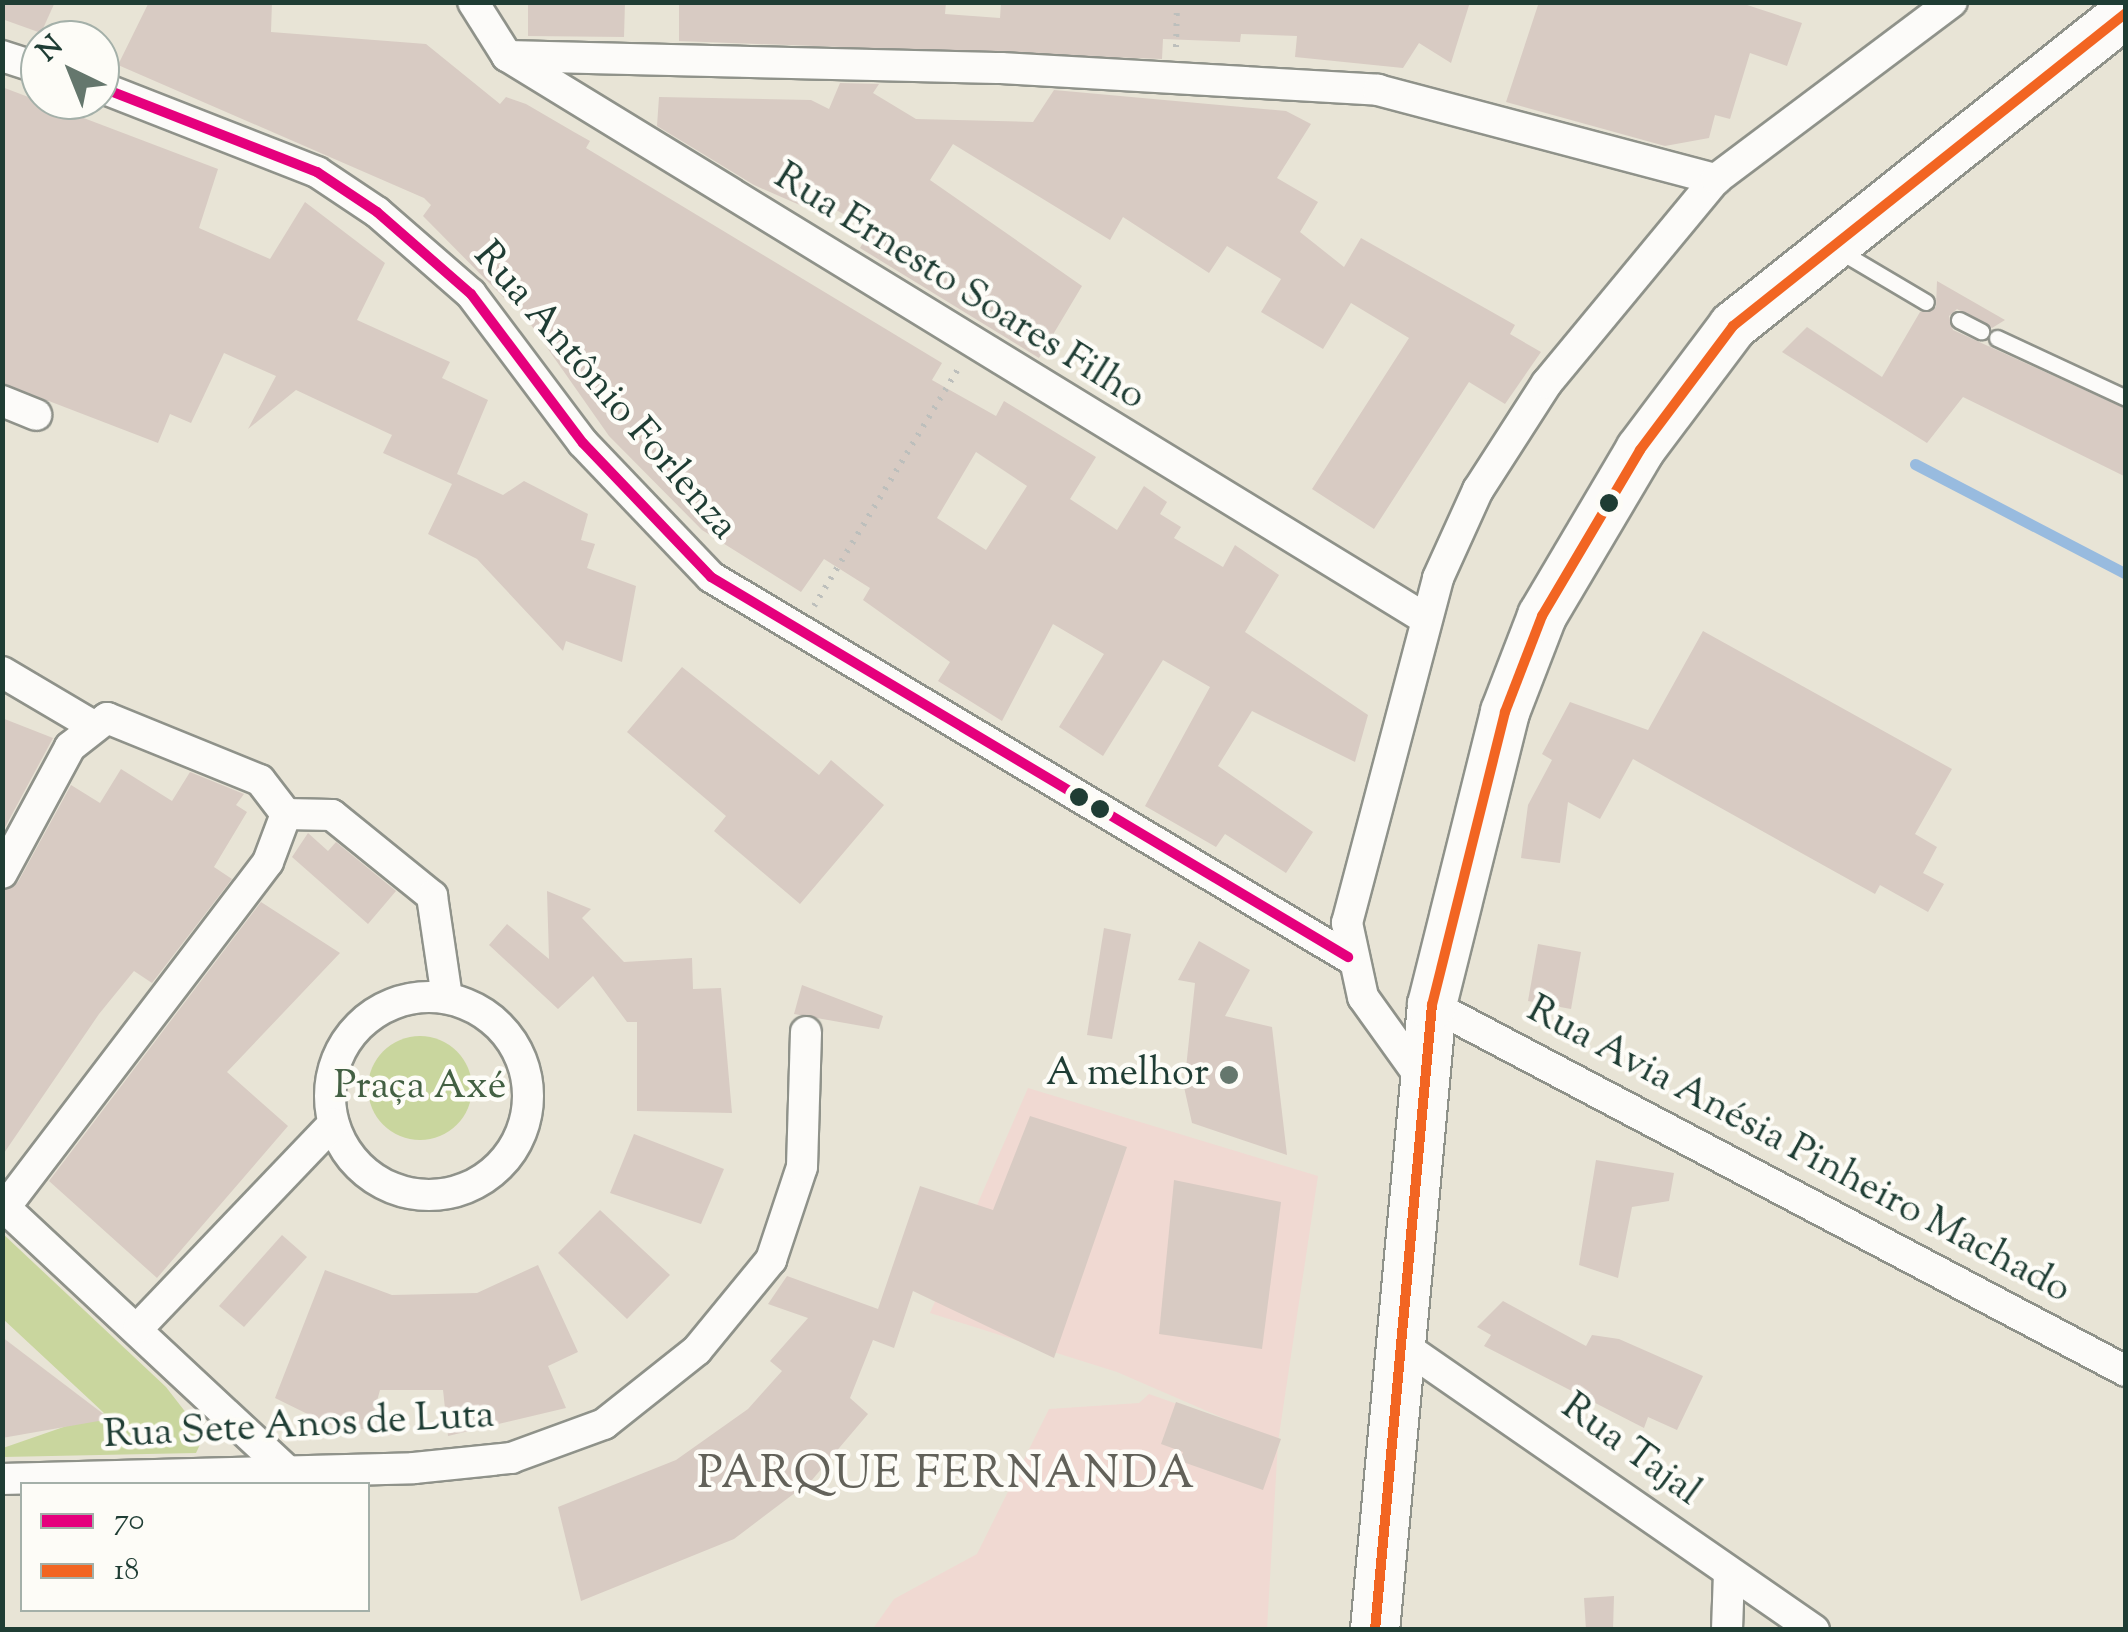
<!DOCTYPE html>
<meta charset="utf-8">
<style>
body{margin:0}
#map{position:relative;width:2128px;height:1632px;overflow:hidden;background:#e8e4d6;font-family:"Sorts Mill Goudy",serif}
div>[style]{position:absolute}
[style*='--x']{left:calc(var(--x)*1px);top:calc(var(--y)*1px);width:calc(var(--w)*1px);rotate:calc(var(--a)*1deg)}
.built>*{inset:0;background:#f0d9d2}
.green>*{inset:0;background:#c9d69e}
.round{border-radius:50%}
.stream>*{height:11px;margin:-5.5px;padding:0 5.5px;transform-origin:5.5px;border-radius:5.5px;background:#98bbdf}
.building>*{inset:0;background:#d8cbc3}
.path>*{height:6px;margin-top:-3px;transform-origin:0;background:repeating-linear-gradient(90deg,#bdbfbc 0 2.5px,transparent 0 10.5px)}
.roads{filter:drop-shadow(2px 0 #8f928a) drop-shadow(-2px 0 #8f928a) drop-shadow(0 2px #8f928a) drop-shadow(0 -2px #8f928a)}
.service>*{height:15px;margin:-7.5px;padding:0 7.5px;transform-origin:7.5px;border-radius:7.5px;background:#fcfbf9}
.minor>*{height:30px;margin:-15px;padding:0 15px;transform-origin:15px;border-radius:15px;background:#fcfbf9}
.minor>.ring{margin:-15px;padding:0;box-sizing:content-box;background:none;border:30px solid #fcfbf9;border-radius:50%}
.primary>*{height:48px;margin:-24px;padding:0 24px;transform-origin:24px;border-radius:24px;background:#fcfbf9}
.bus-1>*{height:10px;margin:-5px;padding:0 5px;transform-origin:5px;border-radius:5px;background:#e5007d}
.bus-2>*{height:10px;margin:-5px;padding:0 5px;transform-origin:5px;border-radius:5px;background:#f26522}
.dots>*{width:28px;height:28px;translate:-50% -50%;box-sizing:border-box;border:5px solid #fdfcf7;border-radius:50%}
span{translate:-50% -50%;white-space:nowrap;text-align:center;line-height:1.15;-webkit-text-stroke:9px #fdfcf7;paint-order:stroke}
.street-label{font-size:40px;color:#1f3d34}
.poi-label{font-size:40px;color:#1f3d34}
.right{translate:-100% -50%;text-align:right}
.park-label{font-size:40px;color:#436043}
.quarter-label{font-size:45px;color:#626159;letter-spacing:2.5px}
.frame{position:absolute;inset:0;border:5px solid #1f3d34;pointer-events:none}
.legend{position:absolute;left:20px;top:1482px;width:350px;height:130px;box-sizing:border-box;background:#fdfcf7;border:2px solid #a4b0a9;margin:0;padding:12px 18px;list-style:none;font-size:30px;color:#1f3d34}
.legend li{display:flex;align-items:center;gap:20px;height:50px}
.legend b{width:50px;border:2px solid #a4b0a9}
.north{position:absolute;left:20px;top:20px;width:100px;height:100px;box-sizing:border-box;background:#fdfcf7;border:2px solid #a4b0a9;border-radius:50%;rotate:317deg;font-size:28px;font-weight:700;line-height:40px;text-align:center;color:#1f3d34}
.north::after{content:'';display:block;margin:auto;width:35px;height:45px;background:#65776d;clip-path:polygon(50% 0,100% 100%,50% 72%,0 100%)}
</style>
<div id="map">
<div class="built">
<i style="clip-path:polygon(1028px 1088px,1318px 1176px,1278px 1442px,1267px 1629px,872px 1630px,894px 1599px,977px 1554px,1049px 1409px,1139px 1403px,1149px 1394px,1253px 1431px,1117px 1372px,930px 1313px)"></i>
</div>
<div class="green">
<i class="round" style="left:368px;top:1036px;width:104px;height:104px"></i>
<i style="clip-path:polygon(2px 1233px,166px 1387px,204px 1436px,196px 1453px,3px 1457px,3px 1448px,104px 1413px,3px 1319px)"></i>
</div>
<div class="stream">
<i style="--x:1915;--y:464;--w:238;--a:27.5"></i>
</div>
<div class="building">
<i style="clip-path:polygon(2px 2px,55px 2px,41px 33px,2px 19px)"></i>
<i style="clip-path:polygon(evenodd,149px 2px,272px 2px,271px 32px,426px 44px,500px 104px,506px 97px,526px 104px,574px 132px,590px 141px,586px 148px,942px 363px,932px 380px,996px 416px,1004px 401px,1096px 457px,1070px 499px,1117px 530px,1144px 486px,1167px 502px,1160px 514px,1181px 527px,1174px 538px,1223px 567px,1235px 545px,1279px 575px,1245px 632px,1368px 715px,1355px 762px,1252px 711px,1218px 766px,1313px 832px,1286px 873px,1225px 834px,1216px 847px,1145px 806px,1210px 687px,1163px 660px,1103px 756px,1059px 727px,1104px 654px,1053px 624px,1002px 721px,938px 681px,950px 662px,863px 600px,870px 588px,824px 559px,801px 592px,702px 530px,609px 436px,508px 292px,504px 298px,423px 216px,431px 205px,424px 198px,118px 65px,149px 2px,976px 452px,1027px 486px,986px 550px,937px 518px,976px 452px)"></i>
<i style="clip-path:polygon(528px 2px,625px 2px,624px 37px,528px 36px)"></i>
<i style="clip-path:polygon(679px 2px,946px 2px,945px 14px,1000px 18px,1001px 2px,1470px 2px,1451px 63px,1419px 43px,1403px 68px,1295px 57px,1297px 36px,1241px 34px,1240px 42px,1163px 39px,1162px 59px,679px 41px)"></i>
<i style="clip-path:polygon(1539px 2px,1738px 2px,1802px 23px,1787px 66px,1750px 53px,1730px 119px,1715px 115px,1709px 138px,1665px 146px,1506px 102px)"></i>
<i style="clip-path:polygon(840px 83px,879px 84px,873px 93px,916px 119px,1033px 122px,1054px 90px,1286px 111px,1311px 124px,1277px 178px,1318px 202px,1300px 232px,1344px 267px,1361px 238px,1515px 325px,1510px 334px,1541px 352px,1505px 404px,1469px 382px,1374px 529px,1312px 489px,1409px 338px,1351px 303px,1323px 349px,1261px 312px,1281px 279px,1227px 246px,1209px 273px,1123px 217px,1110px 240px,953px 144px,930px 180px,1082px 286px,1039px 358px,860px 248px,870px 230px,845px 215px,809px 194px,802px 206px,754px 185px,657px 126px,659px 97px,811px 100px,829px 109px)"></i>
<i style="clip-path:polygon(2px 87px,218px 169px,199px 228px,270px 259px,305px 202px,385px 263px,357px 320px,450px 362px,442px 378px,488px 400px,457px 474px,503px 495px,524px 481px,588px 514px,581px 540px,595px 544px,587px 568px,636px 586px,622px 662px,566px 641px,563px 651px,477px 559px,428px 534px,452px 484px,383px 453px,392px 435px,296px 390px,248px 429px,276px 376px,224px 353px,191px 423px,170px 414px,158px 443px,2px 383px)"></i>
<i style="clip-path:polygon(1937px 281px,2005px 320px,1992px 328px,1957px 309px,1949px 316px,1953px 330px,2126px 409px,2126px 477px,1963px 397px,1927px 443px,1782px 352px,1807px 327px,1882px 377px,1920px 312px,1936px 307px)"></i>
<i style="clip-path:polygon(1703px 631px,1952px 769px,1915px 834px,1937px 847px,1923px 873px,1944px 884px,1928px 912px,1880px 885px,1875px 894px,1633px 759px,1600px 819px,1568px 802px,1560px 863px,1521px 858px,1528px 805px,1552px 760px,1542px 754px,1570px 702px,1648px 730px)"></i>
<i style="clip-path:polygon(682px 667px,819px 775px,831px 760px,884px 805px,800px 904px,714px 831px,726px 816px,627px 732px)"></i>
<i style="clip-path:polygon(2px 718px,53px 738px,2px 833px)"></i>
<i style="clip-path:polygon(121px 769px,172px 801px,190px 772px,244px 794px,236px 805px,247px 812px,214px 867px,232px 879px,152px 983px,134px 971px,99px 1014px,2px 1156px,2px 892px,18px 882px,71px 785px,100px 803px)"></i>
<i style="clip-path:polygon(308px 833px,328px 851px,336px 842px,396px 891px,368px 924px,292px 857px)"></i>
<i style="clip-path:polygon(547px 891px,591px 909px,582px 918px,624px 962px,692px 958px,693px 989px,721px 988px,732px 1113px,637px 1111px,637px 1022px,627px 1022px,593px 976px,558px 1009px,489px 945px,507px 924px,549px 959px)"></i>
<i style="clip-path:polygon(261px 902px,340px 953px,227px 1072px,288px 1126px,157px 1278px,49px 1181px)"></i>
<i style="clip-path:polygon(1104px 928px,1131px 934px,1112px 1039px,1087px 1035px)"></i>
<i style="clip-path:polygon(1199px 941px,1250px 970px,1225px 1016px,1272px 1027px,1287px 1155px,1192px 1123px,1184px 1087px,1195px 983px,1178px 980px)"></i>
<i style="clip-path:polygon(1538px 944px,1581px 952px,1571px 1009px,1528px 1001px)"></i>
<i style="clip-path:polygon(802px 985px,883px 1016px,879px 1029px,794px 1014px)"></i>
<i style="clip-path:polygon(1030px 1116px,1127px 1147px,1054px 1358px,913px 1291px,894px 1348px,873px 1340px,850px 1398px,868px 1414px,812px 1480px,734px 1539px,581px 1601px,558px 1507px,676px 1460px,748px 1409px,782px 1371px,770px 1361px,808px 1318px,768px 1304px,787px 1276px,878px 1309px,920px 1186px,993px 1210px)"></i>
<i style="clip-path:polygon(634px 1134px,724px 1169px,701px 1224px,610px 1193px)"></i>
<i style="clip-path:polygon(1596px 1160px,1674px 1173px,1669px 1201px,1632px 1207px,1618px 1278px,1579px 1265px)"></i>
<i style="clip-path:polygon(1174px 1180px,1281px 1202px,1262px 1349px,1159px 1334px)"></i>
<i style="clip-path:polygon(600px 1210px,670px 1275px,627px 1319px,558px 1253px)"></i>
<i style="clip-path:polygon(282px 1235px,307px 1257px,244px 1327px,219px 1306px)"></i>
<i style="clip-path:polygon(538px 1265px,578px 1352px,548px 1366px,566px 1408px,448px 1436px,443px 1390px,380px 1390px,369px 1430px,328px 1424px,275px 1398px,325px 1270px,392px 1295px,477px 1293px)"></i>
<i style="clip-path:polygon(1503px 1301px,1586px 1346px,1592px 1335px,1619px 1339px,1703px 1376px,1677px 1430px,1648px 1417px,1644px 1428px,1484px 1346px,1491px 1335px,1477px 1327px)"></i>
<i style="clip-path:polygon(2px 1337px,110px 1419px,2px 1438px)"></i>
<i style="clip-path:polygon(1176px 1402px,1281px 1439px,1263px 1490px,1180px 1461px,1183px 1452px,1161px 1444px)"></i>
<i style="clip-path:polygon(1614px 1596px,1613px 1630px,1586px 1630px,1584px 1598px)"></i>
</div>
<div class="path">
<i style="--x:1176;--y:47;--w:45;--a:-88.7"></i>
<i style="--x:814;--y:606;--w:277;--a:-58.7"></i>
</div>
<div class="roads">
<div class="service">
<i style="--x:1838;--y:250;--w:102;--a:30.6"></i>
<i style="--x:1959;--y:320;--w:25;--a:27"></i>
<i style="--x:1997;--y:338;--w:142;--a:24.9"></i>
</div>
<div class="minor">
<i style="--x:473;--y:2;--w:64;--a:57.8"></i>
<i style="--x:507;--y:56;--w:1078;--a:31.49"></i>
<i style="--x:2;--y:56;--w:40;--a:18"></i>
<i style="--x:507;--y:56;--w:494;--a:1.4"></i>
<i style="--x:1001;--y:68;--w:378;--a:3.3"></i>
<i style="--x:1378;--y:90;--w:350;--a:14.8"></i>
<i style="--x:100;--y:87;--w:233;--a:21.4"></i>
<i style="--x:317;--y:172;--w:72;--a:33.7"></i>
<i style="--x:377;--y:212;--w:125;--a:41.1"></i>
<i style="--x:471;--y:294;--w:186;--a:53.1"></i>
<i style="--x:583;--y:443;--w:185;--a:46.3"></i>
<i style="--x:711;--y:577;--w:742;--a:30.82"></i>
<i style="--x:2;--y:401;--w:37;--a:22"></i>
<i style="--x:2;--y:672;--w:102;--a:30.6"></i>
<i style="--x:286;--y:814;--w:46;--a:1.2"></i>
<i style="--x:332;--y:815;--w:129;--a:39"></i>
<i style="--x:432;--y:896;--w:102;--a:81.6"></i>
<i style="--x:2;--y:873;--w:143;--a:-61.6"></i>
<i style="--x:70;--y:747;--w:47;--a:-38.1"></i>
<i style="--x:107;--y:718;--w:165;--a:22.1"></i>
<i style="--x:260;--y:780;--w:43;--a:52.6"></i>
<i style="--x:286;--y:814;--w:51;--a:110.6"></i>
<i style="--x:268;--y:862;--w:434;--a:127.3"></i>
<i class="ring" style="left:330px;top:997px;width:168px;height:168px"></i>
<i style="--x:1432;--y:1005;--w:785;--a:27.81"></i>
<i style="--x:1426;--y:1085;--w:108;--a:-125.6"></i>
<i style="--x:1363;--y:997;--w:76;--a:-102.2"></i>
<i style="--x:1347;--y:923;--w:357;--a:-75.2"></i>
<i style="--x:1438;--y:578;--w:97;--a:-65.6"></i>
<i style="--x:1478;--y:490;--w:127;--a:-57.2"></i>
<i style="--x:1547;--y:383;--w:265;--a:-50.4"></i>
<i style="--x:1716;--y:179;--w:295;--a:-36.9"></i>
<i style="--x:2;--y:1205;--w:396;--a:43"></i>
<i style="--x:139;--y:1327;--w:281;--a:-46.3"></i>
<i style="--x:1398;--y:1342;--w:506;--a:34.7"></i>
<i style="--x:2;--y:1479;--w:412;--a:-1.5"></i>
<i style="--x:414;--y:1468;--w:98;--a:-5.9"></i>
<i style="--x:511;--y:1458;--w:99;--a:-20.1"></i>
<i style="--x:604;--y:1424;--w:119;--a:-38.5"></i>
<i style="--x:697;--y:1350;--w:117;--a:-50.6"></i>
<i style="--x:771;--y:1260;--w:98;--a:-71.6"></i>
<i style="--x:802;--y:1167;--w:135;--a:-88.3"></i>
<i style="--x:1727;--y:1630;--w:58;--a:-88"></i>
</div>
<div class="primary">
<i style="--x:1375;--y:1630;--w:628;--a:-84.79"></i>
<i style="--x:1432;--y:1005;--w:302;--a:-76"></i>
<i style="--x:1505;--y:712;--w:103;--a:-68.9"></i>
<i style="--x:1542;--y:616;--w:193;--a:-59.4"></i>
<i style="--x:1640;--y:450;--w:155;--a:-53.1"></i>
<i style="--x:1733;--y:326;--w:502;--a:-38.54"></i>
</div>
</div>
<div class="bus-1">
<i style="--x:100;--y:87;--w:233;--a:21.4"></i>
<i style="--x:317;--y:172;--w:72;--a:33.7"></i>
<i style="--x:377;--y:212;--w:125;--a:41.1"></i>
<i style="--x:471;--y:294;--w:186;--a:53.1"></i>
<i style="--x:583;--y:443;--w:185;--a:46.3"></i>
<i style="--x:711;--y:577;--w:742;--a:30.82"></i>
</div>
<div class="bus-2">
<i style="--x:1375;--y:1630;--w:628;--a:-84.79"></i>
<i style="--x:1432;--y:1005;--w:302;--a:-76"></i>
<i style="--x:1505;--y:712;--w:103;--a:-68.9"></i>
<i style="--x:1542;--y:616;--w:193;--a:-59.4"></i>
<i style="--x:1640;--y:450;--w:155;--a:-53.1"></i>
<i style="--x:1733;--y:326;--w:502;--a:-38.54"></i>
</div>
<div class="dots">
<i style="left:1609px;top:503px;background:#1f3d34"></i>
<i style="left:1079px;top:797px;background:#1f3d34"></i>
<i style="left:1100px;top:809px;background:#1f3d34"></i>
<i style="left:1229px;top:1075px;background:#65776d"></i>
</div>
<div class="street-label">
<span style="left:959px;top:288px;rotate:32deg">Rua Ernesto Soares Filho</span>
<span style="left:604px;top:392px;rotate:49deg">Rua Antônio Forlenza</span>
<span style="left:1798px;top:1151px;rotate:28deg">Rua Avia Anésia Pinheiro Machado</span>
<span style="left:299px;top:1427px;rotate:-3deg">Rua Sete Anos de Luta</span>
<span style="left:1630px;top:1451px;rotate:36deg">Rua Tajal</span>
</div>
<div class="poi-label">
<span class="right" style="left:1209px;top:1075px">A melhor</span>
</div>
<div class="park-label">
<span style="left:420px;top:1088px">Praça Axé</span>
</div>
<div class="quarter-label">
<span style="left:947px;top:1477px">PARQUE FERNANDA</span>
</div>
<div class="frame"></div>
<ul class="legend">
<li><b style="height:12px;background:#e5007d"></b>70</li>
<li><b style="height:12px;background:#f26522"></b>18</li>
</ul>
<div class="north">N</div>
</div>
